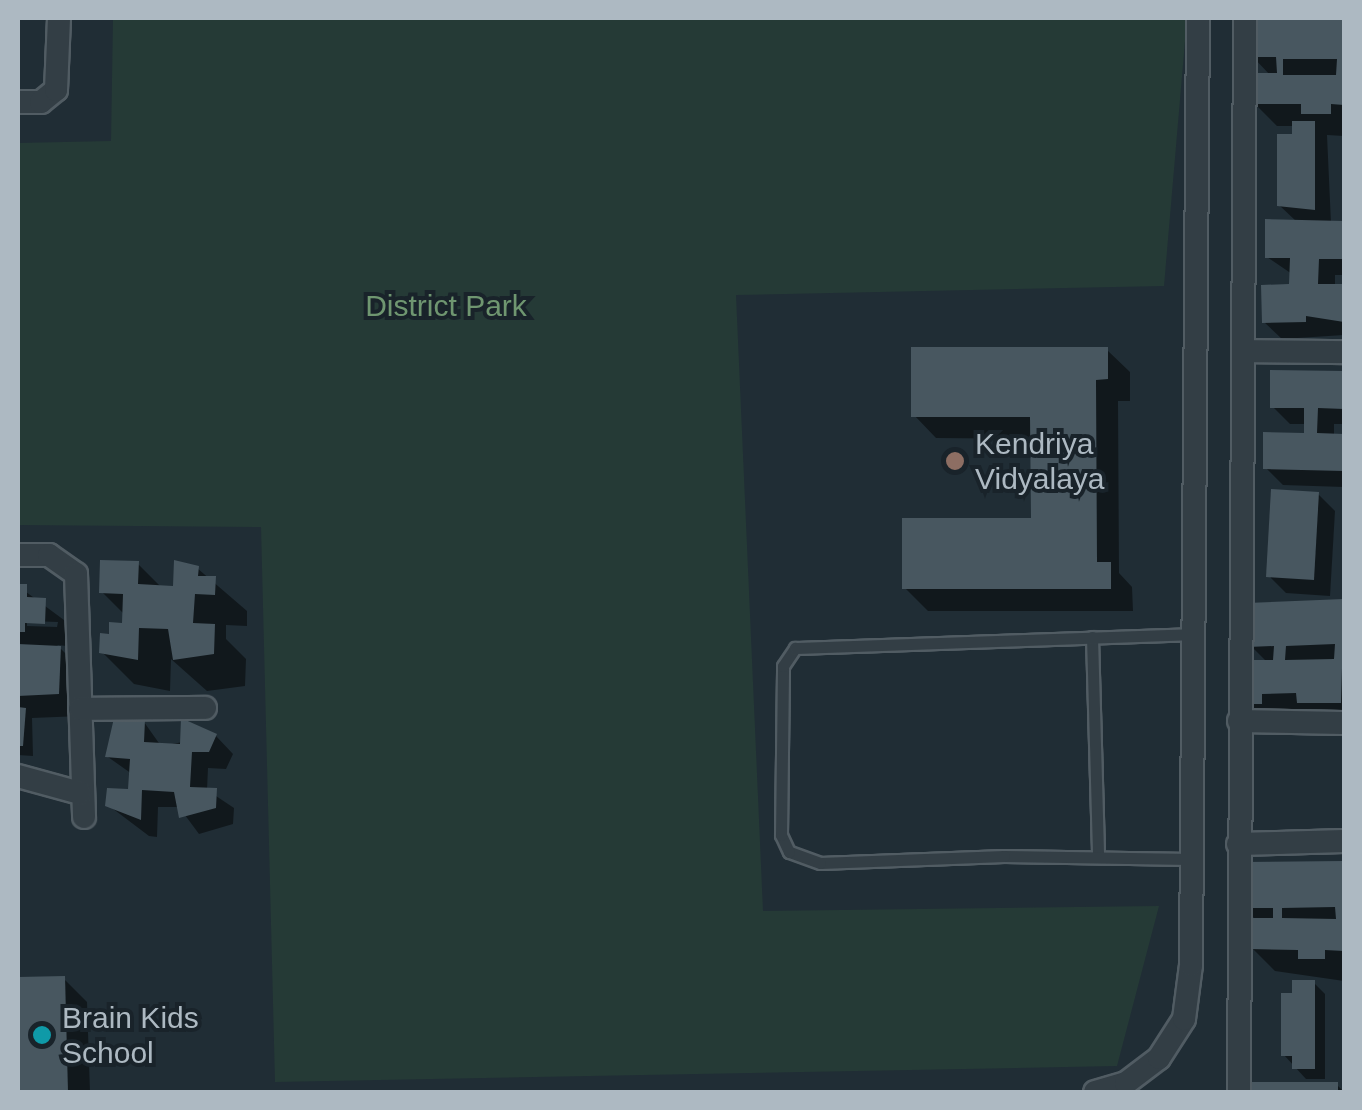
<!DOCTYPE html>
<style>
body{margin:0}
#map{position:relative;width:1362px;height:1110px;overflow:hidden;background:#202d35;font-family:Arial,sans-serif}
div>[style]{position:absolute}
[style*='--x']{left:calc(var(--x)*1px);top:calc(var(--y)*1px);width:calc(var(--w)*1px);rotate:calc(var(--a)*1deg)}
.green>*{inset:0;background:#253a36}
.shadow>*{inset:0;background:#0007}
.building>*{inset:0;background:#485760}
.roads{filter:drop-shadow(2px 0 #515c63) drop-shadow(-2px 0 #515c63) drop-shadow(0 2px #515c63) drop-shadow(0 -2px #515c63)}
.service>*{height:11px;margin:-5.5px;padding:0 5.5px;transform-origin:5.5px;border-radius:5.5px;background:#333e45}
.minor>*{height:22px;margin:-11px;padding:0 11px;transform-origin:11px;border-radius:11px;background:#333e45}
.dots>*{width:28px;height:28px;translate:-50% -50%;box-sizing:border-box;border:5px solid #19232a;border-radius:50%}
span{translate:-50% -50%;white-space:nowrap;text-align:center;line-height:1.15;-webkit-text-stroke:8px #19232a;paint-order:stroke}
.park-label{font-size:30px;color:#6f9670}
.poi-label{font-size:30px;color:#adb9c2}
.left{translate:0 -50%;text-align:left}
.frame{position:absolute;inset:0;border:20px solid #adb9c2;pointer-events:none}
</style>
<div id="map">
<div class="green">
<i style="clip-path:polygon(113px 18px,1187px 18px,1164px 286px,736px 295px,763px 911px,1159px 906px,1117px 1066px,275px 1082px,261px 527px,18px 525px,18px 143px,111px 141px)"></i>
</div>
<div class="shadow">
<i style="clip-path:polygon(1251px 18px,1344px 18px,1344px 136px,1327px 135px,1331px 223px,1344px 223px,1344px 275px,1335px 275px,1335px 287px,1344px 286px,1344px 335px,1282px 339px,1264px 322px,1292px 287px,1292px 274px,1267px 257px,1297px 222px,1279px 205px,1294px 126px,1277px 126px,1254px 103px,1271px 76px,1252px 56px)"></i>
<i style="clip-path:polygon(1107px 350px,1130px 372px,1130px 401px,1118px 401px,1119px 573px,1132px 587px,1133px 611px,928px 611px,905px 588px,1033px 520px,1033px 439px,936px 438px,914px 415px)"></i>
<i style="clip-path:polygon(1273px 372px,1344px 373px,1344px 424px,1334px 424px,1334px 436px,1344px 436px,1344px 487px,1283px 485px,1266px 468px,1306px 435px,1306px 424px,1290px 424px,1273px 407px)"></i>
<i style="clip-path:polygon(1318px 494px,1335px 511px,1330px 596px,1286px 593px,1269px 576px)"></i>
<i style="clip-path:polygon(138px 564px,162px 588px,176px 589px,197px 568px,247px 611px,247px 626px,226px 625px,226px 639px,246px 659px,245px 686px,207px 691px,171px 659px,170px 691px,134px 684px,102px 652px,125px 626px,125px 615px,102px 592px)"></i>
<i style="clip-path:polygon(evenodd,18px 586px,68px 623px,67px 646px,57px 645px,83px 671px,81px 716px,32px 718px,33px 756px,18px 755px,18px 586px,27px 621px,58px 622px,57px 627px,27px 626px,27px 621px)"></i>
<i style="clip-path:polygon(1344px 602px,1344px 725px,1269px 726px,1246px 703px,1267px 662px,1251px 646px,1249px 606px)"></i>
<i style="clip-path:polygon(144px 722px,161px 746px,216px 736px,233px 754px,226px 769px,208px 768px,207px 790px,234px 808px,233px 824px,199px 834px,179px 807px,158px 807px,157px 837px,149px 836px,108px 805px,131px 792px,132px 774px,108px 757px)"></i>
<i style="clip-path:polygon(1243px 864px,1344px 864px,1344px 981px,1275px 971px,1252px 948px,1256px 920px,1243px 907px)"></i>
<i style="clip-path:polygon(18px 979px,64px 979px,87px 1002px,90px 1092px,18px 1092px)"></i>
<i style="clip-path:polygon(1314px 983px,1325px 994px,1325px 1079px,1306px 1079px,1284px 1055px,1295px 995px)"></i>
<i style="clip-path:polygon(1249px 1084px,1336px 1084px,1344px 1092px,1249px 1092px)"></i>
</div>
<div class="building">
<i style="clip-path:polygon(evenodd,1249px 18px,1344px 18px,1344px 105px,1331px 104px,1331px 114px,1301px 114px,1301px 104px,1251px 104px,1251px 73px,1277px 73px,1276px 57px,1249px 57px,1249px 18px,1283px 59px,1337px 59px,1336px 75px,1283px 75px,1283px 59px)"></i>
<i style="clip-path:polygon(1292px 121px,1315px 121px,1315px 210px,1277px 206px,1277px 134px,1292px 134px)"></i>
<i style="clip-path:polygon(1265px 219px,1344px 221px,1344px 259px,1319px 259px,1318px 284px,1344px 284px,1344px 322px,1306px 316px,1306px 322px,1262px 323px,1261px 285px,1289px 284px,1290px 258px,1265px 258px)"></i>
<i style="clip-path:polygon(911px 347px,1108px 347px,1108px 379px,1096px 380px,1097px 562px,1111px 562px,1111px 589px,902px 589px,902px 518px,1031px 518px,1030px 417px,911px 417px)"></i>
<i style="clip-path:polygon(1270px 370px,1344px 371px,1344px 409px,1318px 408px,1317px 433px,1344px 434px,1344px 471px,1263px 469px,1263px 432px,1304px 433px,1304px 408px,1270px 408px)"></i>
<i style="clip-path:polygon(1271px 489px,1319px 492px,1314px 580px,1266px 577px)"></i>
<i style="clip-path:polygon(100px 560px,139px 561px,138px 584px,173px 586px,174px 560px,199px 566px,198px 576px,216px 576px,215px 595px,195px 594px,193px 623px,215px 624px,214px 654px,173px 660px,168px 629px,139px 628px,138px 660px,99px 653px,100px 633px,109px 634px,109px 622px,122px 623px,123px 594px,99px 593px)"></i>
<i style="clip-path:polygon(18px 584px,27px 584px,27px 597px,46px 598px,45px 624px,25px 623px,25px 632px,18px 632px)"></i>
<i style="clip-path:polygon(evenodd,1344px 599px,1341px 703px,1297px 703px,1296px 693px,1262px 694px,1262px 704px,1244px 704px,1243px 660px,1273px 660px,1274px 646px,1248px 647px,1247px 603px,1344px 599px,1335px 644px,1334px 659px,1285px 660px,1286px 646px,1335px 644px)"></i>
<i style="clip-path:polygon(18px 644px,61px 646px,59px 694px,18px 696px)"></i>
<i style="clip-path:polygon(18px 707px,26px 708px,23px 746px,18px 746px)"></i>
<i style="clip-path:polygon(114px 718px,145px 720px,144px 742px,180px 744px,181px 718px,217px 734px,209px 752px,192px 752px,190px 787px,217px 788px,216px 808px,179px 818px,174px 792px,142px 790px,141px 820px,105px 806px,107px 788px,128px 789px,130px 759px,105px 757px)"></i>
<i style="clip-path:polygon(evenodd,1344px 861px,1344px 951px,1325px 950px,1325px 959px,1298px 959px,1298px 950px,1249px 949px,1249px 918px,1273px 918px,1273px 908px,1241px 908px,1240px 862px,1344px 861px,1335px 907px,1336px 919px,1282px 918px,1282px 908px,1335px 907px)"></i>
<i style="clip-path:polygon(65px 976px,68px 1092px,18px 1092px,18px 977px)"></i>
<i style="clip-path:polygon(1292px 980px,1315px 980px,1315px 1069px,1292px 1069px,1292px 1056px,1281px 1056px,1281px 993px,1292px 993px)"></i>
<i style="clip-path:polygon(1246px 1082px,1338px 1082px,1338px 1092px,1246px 1092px)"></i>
</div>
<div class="roads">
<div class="service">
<i style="--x:1092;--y:637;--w:218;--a:88.4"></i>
<i style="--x:1191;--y:859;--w:187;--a:-179.1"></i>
<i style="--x:1004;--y:856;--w:184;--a:177.8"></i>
<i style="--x:820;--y:863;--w:33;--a:-160"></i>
<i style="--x:789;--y:852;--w:19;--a:-115"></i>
<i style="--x:781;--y:835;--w:169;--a:-89.3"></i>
<i style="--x:783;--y:666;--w:22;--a:-56"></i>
<i style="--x:795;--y:648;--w:396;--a:-2"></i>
</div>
<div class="minor">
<i style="--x:18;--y:102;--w:23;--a:0"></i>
<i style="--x:41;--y:102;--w:19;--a:-39"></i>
<i style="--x:56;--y:90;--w:72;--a:-87.6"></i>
<i style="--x:1246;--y:351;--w:98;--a:0.6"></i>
<i style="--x:18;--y:555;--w:31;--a:0"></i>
<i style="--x:49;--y:555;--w:33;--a:35"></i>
<i style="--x:76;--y:574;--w:243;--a:88.1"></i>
<i style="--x:80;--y:709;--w:125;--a:-0.5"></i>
<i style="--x:1239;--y:721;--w:105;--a:1.1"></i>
<i style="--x:18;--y:776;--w:64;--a:15.3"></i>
<i style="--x:1238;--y:844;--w:106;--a:-1.6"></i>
<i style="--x:1095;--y:1092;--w:32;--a:-16"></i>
<i style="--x:1126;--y:1083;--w:41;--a:-37.1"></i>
<i style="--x:1159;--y:1058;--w:46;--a:-57.3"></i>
<i style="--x:1184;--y:1019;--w:54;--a:-82.6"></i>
<i style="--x:1191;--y:965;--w:947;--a:-89.58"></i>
<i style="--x:1239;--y:1092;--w:1074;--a:-89.68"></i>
</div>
</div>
<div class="dots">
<i style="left:955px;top:461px;background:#8d6e63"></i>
<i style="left:42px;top:1035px;background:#0f9aa8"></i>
</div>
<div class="park-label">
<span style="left:446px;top:306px">District Park</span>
</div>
<div class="poi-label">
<span class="left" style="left:975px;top:461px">Kendriya<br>Vidyalaya</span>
<span class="left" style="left:62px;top:1035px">Brain Kids<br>School</span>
</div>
<div class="frame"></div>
</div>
